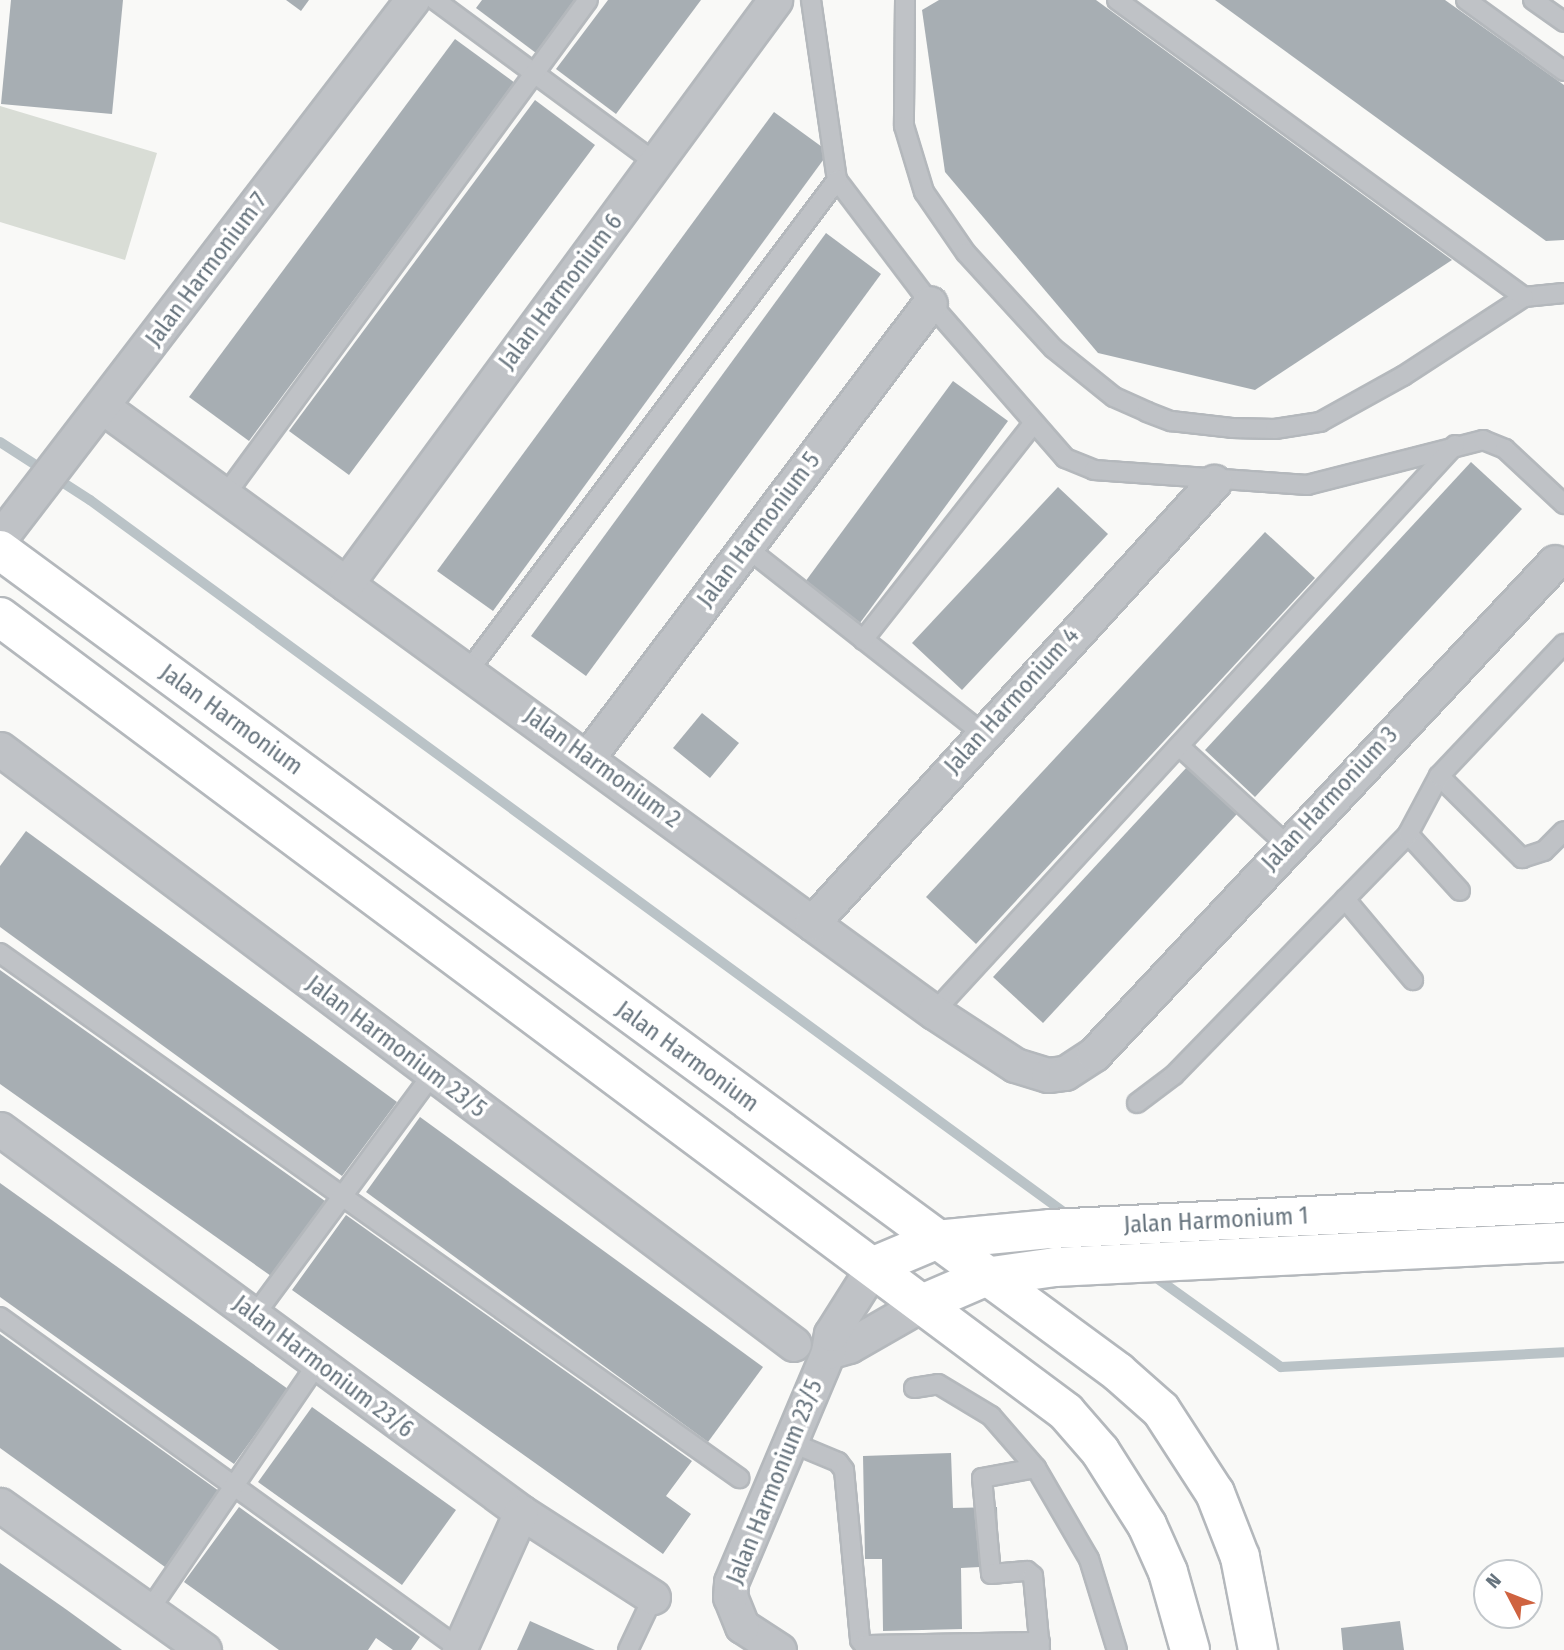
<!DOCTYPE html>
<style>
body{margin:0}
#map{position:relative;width:1564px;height:1650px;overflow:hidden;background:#f9f9f7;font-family:"Fira Sans Condensed",sans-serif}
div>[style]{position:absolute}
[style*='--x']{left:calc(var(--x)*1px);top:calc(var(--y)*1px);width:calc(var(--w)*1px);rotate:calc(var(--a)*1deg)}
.green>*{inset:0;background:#d9ddd6}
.stream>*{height:10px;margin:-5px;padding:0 5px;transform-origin:5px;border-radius:5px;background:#bac3c7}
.building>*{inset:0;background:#a7aeb3}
.roads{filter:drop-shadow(2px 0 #b4b8bc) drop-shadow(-2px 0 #b4b8bc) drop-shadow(0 2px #b4b8bc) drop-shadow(0 -2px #b4b8bc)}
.service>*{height:18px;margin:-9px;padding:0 9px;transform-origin:9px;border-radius:9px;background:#bfc2c6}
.minor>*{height:33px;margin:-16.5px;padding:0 16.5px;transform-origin:16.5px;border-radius:16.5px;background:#bfc2c6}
.secondary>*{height:38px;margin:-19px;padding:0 19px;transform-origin:19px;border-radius:19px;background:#fff}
span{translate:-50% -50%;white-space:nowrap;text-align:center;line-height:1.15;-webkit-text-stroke:7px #fff;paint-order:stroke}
.street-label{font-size:24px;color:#67747e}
.north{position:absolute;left:1473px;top:1559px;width:70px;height:70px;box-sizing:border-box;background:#fff;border:2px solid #c2c7cb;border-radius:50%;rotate:312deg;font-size:19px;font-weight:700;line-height:28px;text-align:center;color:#67747e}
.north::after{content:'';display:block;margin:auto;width:24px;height:32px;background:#cf6340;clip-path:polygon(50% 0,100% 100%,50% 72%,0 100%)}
</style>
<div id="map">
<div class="green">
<i style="clip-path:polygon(0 106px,157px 153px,125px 260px,0 222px)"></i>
</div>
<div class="stream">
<i style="--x:0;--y:442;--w:107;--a:32.8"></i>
<i style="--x:90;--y:500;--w:1213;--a:36.18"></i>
<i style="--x:1151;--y:1274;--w:160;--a:35.6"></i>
<i style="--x:1281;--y:1367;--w:283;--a:-3"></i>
</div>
<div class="building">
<i style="clip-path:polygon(11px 0,123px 0,112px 114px,1px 104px)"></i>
<i style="clip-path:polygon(286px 0,309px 0,301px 11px)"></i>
<i style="clip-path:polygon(482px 0,575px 0,536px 53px,476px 8px)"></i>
<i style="clip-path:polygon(608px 0,701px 0,616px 114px,556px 69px)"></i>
<i style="clip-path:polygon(939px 0,1096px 0,1452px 260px,1255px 390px,1098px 353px,945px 172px,922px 10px)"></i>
<i style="clip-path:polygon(1215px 0,1445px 0,1564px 85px,1564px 240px,1546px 241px)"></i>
<i style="clip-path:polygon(455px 39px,515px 83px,249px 441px,189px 397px)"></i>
<i style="clip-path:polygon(535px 100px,595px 145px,349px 475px,289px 431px)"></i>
<i style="clip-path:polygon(774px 112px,829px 152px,493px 611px,437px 571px)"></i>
<i style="clip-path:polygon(826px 233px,881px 274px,586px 676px,531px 636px)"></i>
<i style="clip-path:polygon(953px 381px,1008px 421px,860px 623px,805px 582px)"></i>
<i style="clip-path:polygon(1471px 462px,1522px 509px,1255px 797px,1205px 750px)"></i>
<i style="clip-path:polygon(1058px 487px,1108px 534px,962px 690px,912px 643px)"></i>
<i style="clip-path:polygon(1265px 532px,1315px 578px,976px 944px,926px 897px)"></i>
<i style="clip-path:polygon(702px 713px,739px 743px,710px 778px,673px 748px)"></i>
<i style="clip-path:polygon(1187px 767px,1237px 814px,1043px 1023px,993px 977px)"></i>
<i style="clip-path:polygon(26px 831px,397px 1102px,342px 1176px,0 927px,0 866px)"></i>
<i style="clip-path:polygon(0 970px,325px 1201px,271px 1276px,0 1084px)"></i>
<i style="clip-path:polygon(420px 1117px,763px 1367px,708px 1442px,366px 1192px)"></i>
<i style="clip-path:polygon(0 1183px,288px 1389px,234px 1464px,0 1297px)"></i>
<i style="clip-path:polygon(346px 1215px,692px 1461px,666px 1496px,691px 1514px,663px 1554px,292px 1290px)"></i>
<i style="clip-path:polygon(0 1334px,219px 1491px,165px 1567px,0 1448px)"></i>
<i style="clip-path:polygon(312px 1407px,456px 1510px,402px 1585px,258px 1482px)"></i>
<i style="clip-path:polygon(951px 1453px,953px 1508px,997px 1507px,999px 1566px,961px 1568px,962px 1629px,883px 1631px,882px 1559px,865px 1559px,863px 1456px)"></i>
<i style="clip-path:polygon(239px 1507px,420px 1637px,411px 1650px,393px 1650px,376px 1638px,368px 1650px,279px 1650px,184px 1582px)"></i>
<i style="clip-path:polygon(0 1563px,67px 1610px,122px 1650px,0 1650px)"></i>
<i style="clip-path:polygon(530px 1621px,595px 1650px,517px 1650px)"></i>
<i style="clip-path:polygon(1400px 1621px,1404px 1650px,1343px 1650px,1341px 1628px)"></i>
</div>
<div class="roads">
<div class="service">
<i style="--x:435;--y:0;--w:275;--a:36.4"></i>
<i style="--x:811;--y:0;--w:182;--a:81.8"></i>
<i style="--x:837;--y:180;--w:154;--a:52.9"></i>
<i style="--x:930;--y:303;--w:206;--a:48.9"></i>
<i style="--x:1065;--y:458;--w:31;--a:22"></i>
<i style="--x:1094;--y:470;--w:214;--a:4"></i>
<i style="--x:1307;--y:485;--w:182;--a:-14.3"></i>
<i style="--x:1483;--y:440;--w:24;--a:22"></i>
<i style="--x:1505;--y:449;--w:81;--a:43"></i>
<i style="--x:905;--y:0;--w:126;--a:90.5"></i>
<i style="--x:904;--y:126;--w:69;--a:73.1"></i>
<i style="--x:924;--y:192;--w:74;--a:55.5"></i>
<i style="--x:966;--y:253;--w:129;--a:47.5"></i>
<i style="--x:1053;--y:348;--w:78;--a:38.8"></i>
<i style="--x:1114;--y:397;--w:36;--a:24"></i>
<i style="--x:1147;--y:412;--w:26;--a:21"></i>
<i style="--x:1171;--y:421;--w:61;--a:6.5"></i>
<i style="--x:1232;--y:428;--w:43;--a:1.3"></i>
<i style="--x:1275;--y:429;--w:46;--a:-8.8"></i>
<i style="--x:1320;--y:422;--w:95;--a:-29"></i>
<i style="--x:1403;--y:376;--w:145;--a:-33.1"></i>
<i style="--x:1524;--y:297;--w:40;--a:-5.7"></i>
<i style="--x:1117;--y:0;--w:504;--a:36.12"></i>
<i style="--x:1466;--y:0;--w:121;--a:35.9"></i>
<i style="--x:1533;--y:0;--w:38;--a:35"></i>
<i style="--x:226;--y:494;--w:612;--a:-53.77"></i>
<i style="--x:747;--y:548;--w:299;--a:38.2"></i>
<i style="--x:863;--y:640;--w:275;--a:-51.8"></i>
<i style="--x:469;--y:670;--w:613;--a:-53.09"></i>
<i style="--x:1179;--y:746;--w:145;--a:42.5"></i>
<i style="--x:1439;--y:776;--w:117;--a:44.7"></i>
<i style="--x:1522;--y:858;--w:23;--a:-18"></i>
<i style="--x:1544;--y:851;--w:28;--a:-45"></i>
<i style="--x:1408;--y:834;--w:77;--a:47.6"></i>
<i style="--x:1345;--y:899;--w:106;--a:50"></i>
<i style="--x:0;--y:953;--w:907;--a:35.39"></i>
<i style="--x:934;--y:1012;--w:770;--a:-47.42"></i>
<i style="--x:1137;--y:1103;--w:46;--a:-37.1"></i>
<i style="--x:1174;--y:1075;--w:336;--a:-45.8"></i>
<i style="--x:1408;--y:834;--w:66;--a:-61.9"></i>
<i style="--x:1439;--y:776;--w:182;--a:-46.6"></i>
<i style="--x:254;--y:1316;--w:300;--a:-53.6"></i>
<i style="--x:0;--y:1317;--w:567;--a:35.82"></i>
<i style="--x:914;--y:1388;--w:24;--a:-9"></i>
<i style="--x:938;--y:1384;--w:62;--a:31.1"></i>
<i style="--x:991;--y:1416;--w:69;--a:49.1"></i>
<i style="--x:1036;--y:1468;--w:105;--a:59.8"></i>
<i style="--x:1089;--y:1559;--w:95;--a:72.9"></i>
<i style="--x:790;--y:1442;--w:52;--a:22.6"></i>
<i style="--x:838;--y:1462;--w:10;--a:53"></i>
<i style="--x:844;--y:1470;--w:171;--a:84.6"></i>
<i style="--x:860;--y:1640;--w:6;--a:51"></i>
<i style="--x:864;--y:1645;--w:176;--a:-1"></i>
<i style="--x:1036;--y:1468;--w:55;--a:169.5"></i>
<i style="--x:982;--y:1478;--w:96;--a:84.6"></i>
<i style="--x:991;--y:1574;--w:36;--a:-5"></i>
<i style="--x:1027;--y:1571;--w:8;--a:40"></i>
<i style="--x:1033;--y:1576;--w:74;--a:84.6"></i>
<i style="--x:150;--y:1609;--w:297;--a:-55.7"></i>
<i style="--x:628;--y:1650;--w:59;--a:-64.7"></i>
</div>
<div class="minor">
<i style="--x:103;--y:407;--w:1028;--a:36.06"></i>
<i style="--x:934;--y:1012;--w:97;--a:33.2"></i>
<i style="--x:1015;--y:1065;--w:34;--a:17"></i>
<i style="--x:1048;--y:1075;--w:17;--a:-7"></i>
<i style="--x:1065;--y:1073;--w:35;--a:-33"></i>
<i style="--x:1094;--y:1054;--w:674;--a:-46.86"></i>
<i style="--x:0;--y:538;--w:678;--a:-52.56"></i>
<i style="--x:346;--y:584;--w:725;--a:-53.7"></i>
<i style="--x:0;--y:749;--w:992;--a:36.85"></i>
<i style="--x:588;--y:757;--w:568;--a:-53.01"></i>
<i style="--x:812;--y:923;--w:597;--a:-47.65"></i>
<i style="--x:0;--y:1129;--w:647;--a:36.32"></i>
<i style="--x:521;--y:1512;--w:157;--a:32.8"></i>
<i style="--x:828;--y:1352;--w:22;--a:-16"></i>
<i style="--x:849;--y:1346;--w:84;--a:-29.9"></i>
<i style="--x:0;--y:1505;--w:250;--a:35.4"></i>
<i style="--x:459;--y:1650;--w:151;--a:-65.8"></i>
<i style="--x:779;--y:1650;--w:44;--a:-147"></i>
<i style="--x:742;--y:1626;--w:31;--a:-112"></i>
<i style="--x:730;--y:1597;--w:15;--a:-86"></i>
<i style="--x:731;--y:1582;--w:250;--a:-67.1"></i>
<i style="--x:828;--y:1352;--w:18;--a:-81"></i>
<i style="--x:831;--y:1334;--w:80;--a:-57.7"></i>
</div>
<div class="secondary">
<i style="--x:0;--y:550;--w:1388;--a:36.32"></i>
<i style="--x:1118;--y:1372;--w:57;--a:41.5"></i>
<i style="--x:1161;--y:1410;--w:99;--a:57"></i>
<i style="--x:1215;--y:1493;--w:69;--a:68.7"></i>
<i style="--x:1240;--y:1557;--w:95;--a:79"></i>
<i style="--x:0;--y:617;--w:1330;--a:36.71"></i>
<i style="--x:1066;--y:1412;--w:52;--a:48.9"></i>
<i style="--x:1100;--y:1451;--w:88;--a:57.6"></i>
<i style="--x:1147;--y:1525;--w:51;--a:65.9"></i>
<i style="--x:1168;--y:1572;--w:81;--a:74.2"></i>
<i style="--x:874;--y:1266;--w:67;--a:-22.8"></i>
<i style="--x:936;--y:1240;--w:116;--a:-5.5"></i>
<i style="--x:1051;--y:1229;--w:514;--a:-2.9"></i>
<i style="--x:922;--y:1304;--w:69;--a:-23.2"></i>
<i style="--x:985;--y:1277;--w:71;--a:-8.1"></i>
<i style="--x:1055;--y:1267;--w:510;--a:-2.81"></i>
</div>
</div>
<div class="street-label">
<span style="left:207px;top:270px;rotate:-53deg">Jalan Harmonium 7</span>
<span style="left:561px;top:292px;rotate:-53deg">Jalan Harmonium 6</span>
<span style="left:759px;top:530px;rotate:-53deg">Jalan Harmonium 5</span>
<span style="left:1012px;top:701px;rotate:-48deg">Jalan Harmonium 4</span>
<span style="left:231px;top:720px;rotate:36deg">Jalan Harmonium</span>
<span style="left:602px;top:768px;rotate:36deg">Jalan Harmonium 2</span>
<span style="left:1330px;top:799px;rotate:-47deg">Jalan Harmonium 3</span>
<span style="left:396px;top:1047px;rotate:37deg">Jalan Harmonium 23/5</span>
<span style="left:687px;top:1057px;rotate:36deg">Jalan Harmonium</span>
<span style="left:1216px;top:1221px;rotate:-3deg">Jalan Harmonium 1</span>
<span style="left:323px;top:1367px;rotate:37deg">Jalan Harmonium 23/6</span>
<span style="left:775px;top:1482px;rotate:-68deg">Jalan Harmonium 23/5</span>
</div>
<div class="north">N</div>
</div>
